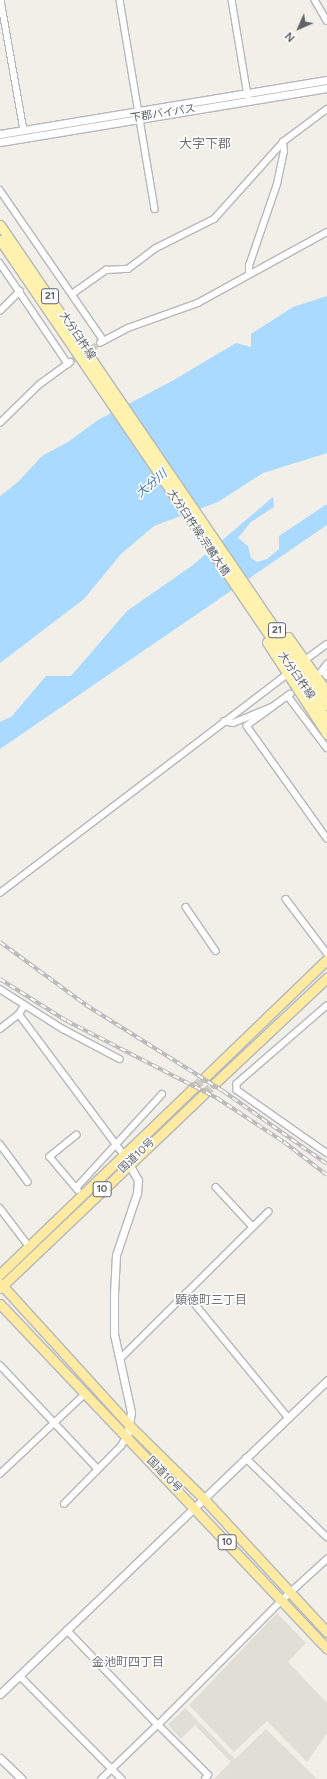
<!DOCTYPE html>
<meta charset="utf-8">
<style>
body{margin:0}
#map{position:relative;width:327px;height:1779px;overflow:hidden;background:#f1efe8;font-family:Figtree,"Noto Sans JP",sans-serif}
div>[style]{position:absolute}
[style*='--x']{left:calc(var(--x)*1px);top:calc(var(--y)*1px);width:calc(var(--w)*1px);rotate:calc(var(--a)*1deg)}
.education>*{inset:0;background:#e1ded6}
.water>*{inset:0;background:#aadaff}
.minor-tunnel>*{height:5.5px;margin-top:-2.75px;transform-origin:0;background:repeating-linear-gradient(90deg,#ccccc8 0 5.5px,transparent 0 8.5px)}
.trunk-tunnel>*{height:9px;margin-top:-4.5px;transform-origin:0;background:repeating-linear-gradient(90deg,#ccccc8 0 9px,transparent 0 13.5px)}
.roads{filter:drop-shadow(1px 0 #b5b8bc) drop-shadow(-1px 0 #b5b8bc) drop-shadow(0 1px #b5b8bc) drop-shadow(0 -1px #b5b8bc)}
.minor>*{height:5.5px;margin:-2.75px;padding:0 2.75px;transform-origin:2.75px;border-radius:2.75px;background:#fff}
.tertiary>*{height:7px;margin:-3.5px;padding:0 3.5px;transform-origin:3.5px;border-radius:3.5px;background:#fff}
.primary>*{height:9px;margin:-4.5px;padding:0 4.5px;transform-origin:4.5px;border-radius:4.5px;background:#fff2af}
.trunk>*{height:9px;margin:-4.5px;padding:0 4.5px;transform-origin:4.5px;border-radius:4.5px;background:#feeaa1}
.rail>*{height:3.5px;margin-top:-1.75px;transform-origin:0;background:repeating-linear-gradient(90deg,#fff 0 6px,#b6b7b8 0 12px);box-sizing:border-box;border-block:1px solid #b6b7b8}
span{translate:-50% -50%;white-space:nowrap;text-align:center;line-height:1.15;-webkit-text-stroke:3px #fff;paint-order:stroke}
.shield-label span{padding:1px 3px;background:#fff;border:1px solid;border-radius:3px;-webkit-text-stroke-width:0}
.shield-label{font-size:10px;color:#5f6368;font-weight:700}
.street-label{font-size:11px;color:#5f6368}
.water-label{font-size:12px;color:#4174aa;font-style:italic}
.neighbourhood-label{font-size:12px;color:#70757a}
.quarter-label{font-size:13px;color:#70757a}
.north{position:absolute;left:279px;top:8px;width:40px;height:40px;-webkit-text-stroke:3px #fff;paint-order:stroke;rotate:225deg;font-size:11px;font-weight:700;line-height:16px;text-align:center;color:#5f6368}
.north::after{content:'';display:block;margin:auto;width:14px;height:18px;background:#5f6368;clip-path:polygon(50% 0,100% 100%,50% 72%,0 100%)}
</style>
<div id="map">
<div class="education">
<i style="clip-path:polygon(277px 1613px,306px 1643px,288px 1662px,327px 1703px,327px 1733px,307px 1762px,267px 1721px,234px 1752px,189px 1705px)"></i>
<i style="clip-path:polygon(185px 1708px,235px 1759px,266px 1729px,317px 1779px,214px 1779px,231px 1762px,195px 1725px,181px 1739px,168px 1725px)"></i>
</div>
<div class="water">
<i style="clip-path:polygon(327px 296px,327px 453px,263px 473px,218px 502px,154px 526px,121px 554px,84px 599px,0 663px,0 496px,18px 482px,42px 456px,68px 442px,98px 420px,172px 381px,236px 343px,251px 347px,251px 334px,293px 307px)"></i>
<i style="clip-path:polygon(273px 497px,274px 507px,251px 522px,238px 538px,248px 546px,251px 558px,257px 562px,267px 559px,279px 549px,279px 536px,327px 504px,327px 525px,0 749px,0 722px,12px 716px,46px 676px,71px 676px,127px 611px,193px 565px)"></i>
</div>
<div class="minor-tunnel">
<i style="--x:70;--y:362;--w:36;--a:-32"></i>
</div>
<div class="trunk-tunnel">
<i style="--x:194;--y:1087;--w:15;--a:-42"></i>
<i style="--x:204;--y:1094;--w:16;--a:-45"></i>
</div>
<div class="roads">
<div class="minor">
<i style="--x:1;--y:0;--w:132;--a:80"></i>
<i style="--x:120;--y:0;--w:212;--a:80.5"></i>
<i style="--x:232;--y:0;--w:97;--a:80.5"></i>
<i style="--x:315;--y:0;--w:24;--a:60"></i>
<i style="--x:0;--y:190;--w:183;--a:55.4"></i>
<i style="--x:0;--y:263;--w:122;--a:56"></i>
<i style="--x:249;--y:274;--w:8;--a:-90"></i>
<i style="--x:249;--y:266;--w:87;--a:-71.1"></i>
<i style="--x:277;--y:184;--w:33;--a:-78"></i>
<i style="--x:284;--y:152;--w:10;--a:-96"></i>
<i style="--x:72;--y:294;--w:42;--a:-35.2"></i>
<i style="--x:106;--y:270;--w:22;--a:-3"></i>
<i style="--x:128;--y:269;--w:35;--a:-37"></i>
<i style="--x:156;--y:248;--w:65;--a:-26.6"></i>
<i style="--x:214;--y:219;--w:103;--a:-48.1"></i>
<i style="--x:283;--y:142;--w:55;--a:-36.9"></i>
<i style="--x:0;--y:311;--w:28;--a:-45"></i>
<i style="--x:100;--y:343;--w:32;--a:-28"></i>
<i style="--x:128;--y:328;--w:74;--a:-19.7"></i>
<i style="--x:198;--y:303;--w:147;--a:-28.8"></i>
<i style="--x:0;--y:423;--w:56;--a:-44.3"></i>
<i style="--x:40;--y:384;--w:37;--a:-36"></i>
<i style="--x:305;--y:660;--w:27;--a:-36"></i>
<i style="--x:323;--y:670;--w:7;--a:56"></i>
<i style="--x:321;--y:672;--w:10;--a:-53"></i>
<i style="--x:291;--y:694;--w:54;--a:144"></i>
<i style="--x:247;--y:726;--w:138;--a:54.5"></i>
<i style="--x:288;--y:696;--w:65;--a:53.1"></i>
<i style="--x:224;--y:721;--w:9;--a:13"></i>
<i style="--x:233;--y:723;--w:42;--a:-22.3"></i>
<i style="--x:0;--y:893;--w:360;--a:-37.3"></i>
<i style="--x:286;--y:899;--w:68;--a:52.8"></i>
<i style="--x:186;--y:907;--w:53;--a:55.7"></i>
<i style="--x:0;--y:989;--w:75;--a:32.4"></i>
<i style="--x:63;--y:1029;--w:64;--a:27.8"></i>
<i style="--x:327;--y:1006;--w:119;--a:139.1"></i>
<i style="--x:237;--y:1084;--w:6;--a:90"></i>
<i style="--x:237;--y:1090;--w:110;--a:35"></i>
<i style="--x:19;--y:1014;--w:176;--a:53.3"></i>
<i style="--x:0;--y:1029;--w:24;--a:-38"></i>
<i style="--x:19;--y:1014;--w:9;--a:-58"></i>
<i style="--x:77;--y:1135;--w:35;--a:141"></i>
<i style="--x:50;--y:1157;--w:43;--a:49.7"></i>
<i style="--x:0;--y:1144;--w:47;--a:53.6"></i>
<i style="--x:216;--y:1187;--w:54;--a:47.2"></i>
<i style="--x:76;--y:1188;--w:127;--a:-47.5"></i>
<i style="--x:0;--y:1208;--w:48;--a:52.7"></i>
<i style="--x:186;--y:1293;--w:161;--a:50.6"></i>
<i style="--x:120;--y:1359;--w:209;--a:-44.8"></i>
<i style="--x:0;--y:1365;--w:143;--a:46.7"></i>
<i style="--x:246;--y:1458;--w:113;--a:44.3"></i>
<i style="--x:0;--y:1474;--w:118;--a:-43.3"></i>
<i style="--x:64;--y:1504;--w:81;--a:-45.5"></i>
<i style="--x:121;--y:1446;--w:12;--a:-59"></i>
<i style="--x:67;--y:1630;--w:132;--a:46.2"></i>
<i style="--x:158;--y:1725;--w:78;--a:136"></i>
<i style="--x:20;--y:1676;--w:145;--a:45.3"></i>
<i style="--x:205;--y:1779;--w:5;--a:-53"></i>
<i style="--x:208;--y:1775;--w:71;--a:-135"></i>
<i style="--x:158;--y:1725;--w:176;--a:-45.2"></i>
<i style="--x:282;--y:1600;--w:61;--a:-42.3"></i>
</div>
<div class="tertiary">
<i style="--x:0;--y:134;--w:331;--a:-9.4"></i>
<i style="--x:0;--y:142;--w:331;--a:-9.4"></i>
<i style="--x:124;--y:1155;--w:29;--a:61"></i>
<i style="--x:138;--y:1180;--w:13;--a:94"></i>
<i style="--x:137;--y:1193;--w:65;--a:108.7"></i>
<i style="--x:116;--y:1255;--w:40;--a:92.9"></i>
<i style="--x:114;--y:1295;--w:39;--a:90"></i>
<i style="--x:114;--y:1334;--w:80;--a:77.7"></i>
<i style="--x:131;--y:1412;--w:24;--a:99"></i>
<i style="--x:0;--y:1694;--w:453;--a:-43.8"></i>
<i style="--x:0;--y:1758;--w:30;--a:44"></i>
</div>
<div class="primary">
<i style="--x:0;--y:225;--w:581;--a:55.74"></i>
<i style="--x:0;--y:240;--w:581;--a:55.74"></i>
<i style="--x:288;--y:637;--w:67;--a:54.7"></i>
<i style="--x:267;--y:642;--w:110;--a:56.9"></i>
</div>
<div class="trunk">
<i style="--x:205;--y:1077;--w:170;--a:-44"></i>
<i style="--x:215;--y:1083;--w:154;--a:-43.2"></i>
<i style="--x:0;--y:1274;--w:269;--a:-43.9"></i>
<i style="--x:0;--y:1283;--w:193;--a:47.7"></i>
<i style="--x:130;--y:1426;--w:105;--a:44.6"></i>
<i style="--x:205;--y:1500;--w:180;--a:47.3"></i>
<i style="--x:0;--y:1288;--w:282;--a:-43.6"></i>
<i style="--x:0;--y:1304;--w:475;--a:46.5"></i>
</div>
</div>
<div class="rail">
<i style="--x:0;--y:942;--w:107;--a:36.2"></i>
<i style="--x:86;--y:1005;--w:162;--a:32.1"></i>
<i style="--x:223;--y:1091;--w:127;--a:35.1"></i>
<i style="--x:0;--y:979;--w:79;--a:32.1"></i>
<i style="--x:67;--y:1021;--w:169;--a:27.2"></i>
<i style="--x:217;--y:1098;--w:80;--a:33.3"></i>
<i style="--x:284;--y:1142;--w:54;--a:37.5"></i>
</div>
<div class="shield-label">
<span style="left:50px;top:296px">21</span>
<span style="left:277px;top:630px">21</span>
<span style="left:102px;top:1189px">10</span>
<span style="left:227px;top:1542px">10</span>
</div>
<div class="street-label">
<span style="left:163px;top:114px;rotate:-9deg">下郡バイパス</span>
<span style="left:77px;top:336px;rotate:56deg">大分臼杵線</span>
<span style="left:198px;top:533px;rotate:56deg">大分臼杵線;宗麟大橋</span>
<span style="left:296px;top:676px;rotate:55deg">大分臼杵線</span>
<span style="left:137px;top:1156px;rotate:-43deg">国道10号</span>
<span style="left:164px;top:1475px;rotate:46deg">国道10号</span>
</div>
<div class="water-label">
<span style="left:152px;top:484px;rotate:-40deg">大分川</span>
</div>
<div class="neighbourhood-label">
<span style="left:211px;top:1301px">顕徳町三丁目</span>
<span style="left:128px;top:1663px">金池町四丁目</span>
</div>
<div class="quarter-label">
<span style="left:205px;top:144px">大字下郡</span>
</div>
<div class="north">N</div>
</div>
